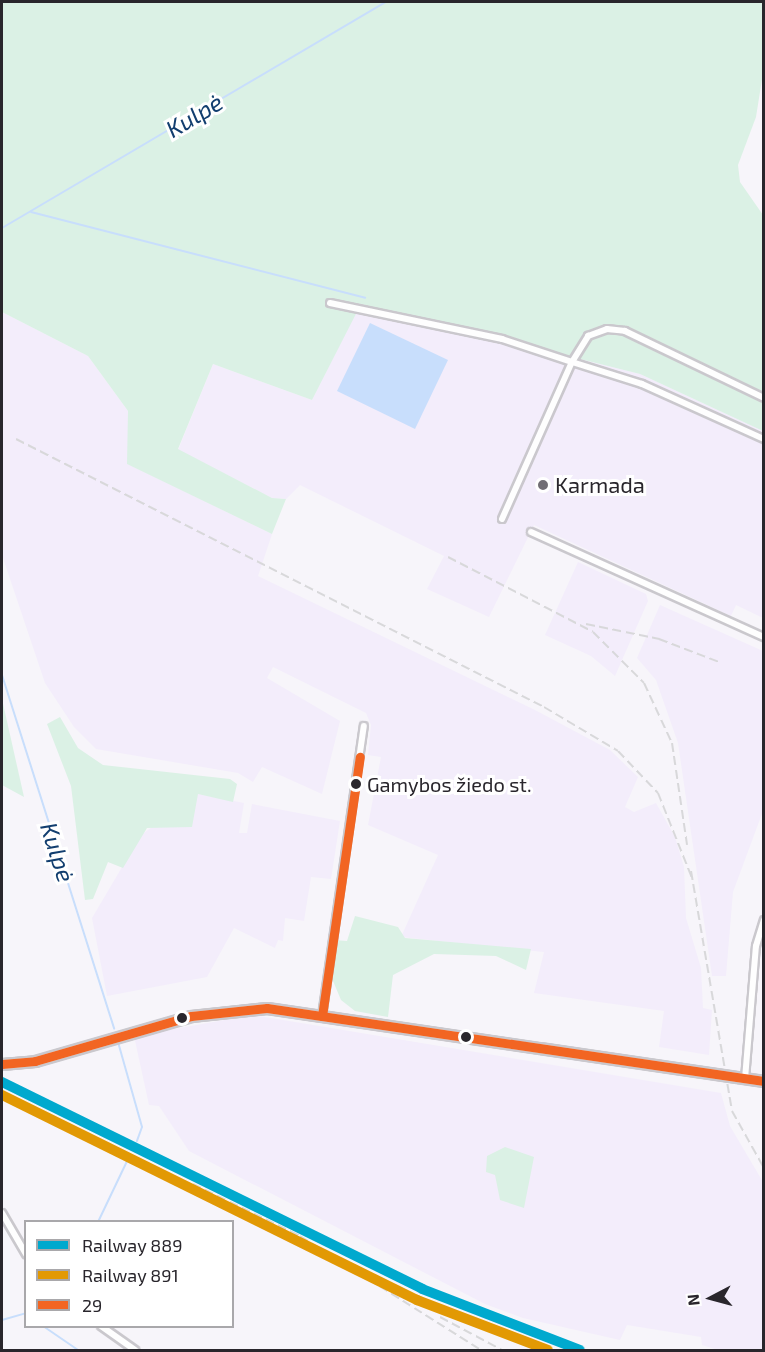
<!DOCTYPE html>
<meta charset="utf-8">
<style>
body{margin:0}
#map{position:relative;width:765px;height:1352px;overflow:hidden;background:#f7f5fa;font-family:"Exo 2",sans-serif}
div>[style]{position:absolute}
[style*='--x']{left:calc(var(--x)*1px);top:calc(var(--y)*1px);width:calc(var(--w)*1px);rotate:calc(var(--a)*1deg)}
.industrial>*{inset:0;background:#f3edfb}
.green>*{inset:0;background:#dbf1e5}
.water>*{inset:0;background:#c8defc}
.stream>*{height:2px;margin:-1px;padding:0 1px;transform-origin:1px;border-radius:1px;background:#c8defc}
.roads{filter:drop-shadow(2px 0 #cac8cd) drop-shadow(-2px 0 #cac8cd) drop-shadow(0 2px #cac8cd) drop-shadow(0 -2px #cac8cd)}
.minor>*{height:6px;margin:-3px;padding:0 3px;transform-origin:3px;border-radius:3px;background:#fefefe}
.primary>*{height:9px;margin:-4.5px;padding:0 4.5px;transform-origin:4.5px;border-radius:4.5px;background:#ede3e0}
.rail>*{height:2px;margin-top:-1px;transform-origin:0;background:repeating-linear-gradient(90deg,#d8d8da 0 9px,transparent 0 13.5px)}
.bus-1>*{height:9px;margin:-4.5px;padding:0 4.5px;transform-origin:4.5px;border-radius:4.5px;background:#f26522}
.rail-1>*{height:10px;margin:-5px;padding:0 5px;transform-origin:5px;border-radius:5px;background:#00a9ce}
.rail-2>*{height:10px;margin:-5px;padding:0 5px;transform-origin:5px;border-radius:5px;background:#e29904}
.dots>*{width:16px;height:16px;translate:-50% -50%;box-sizing:border-box;border:3px solid #fff;border-radius:50%}
span{translate:-50% -50%;white-space:nowrap;text-align:center;line-height:1.15;-webkit-text-stroke:6px #fff;paint-order:stroke}
.bus-label{font-size:20px;color:#29262c}
.left{translate:0 -50%;text-align:left}
.poi-label{font-size:22px;color:#29262c}
.water-label{font-size:24px;color:#123e6f;font-style:italic}
.frame{position:absolute;inset:0;border:3px solid #29262c;pointer-events:none}
.legend{position:absolute;left:24px;top:1220px;width:210px;height:108px;box-sizing:border-box;background:#fff;border:2px solid #a9a8ab;margin:0;padding:8px 10px;list-style:none;font-size:18px;color:#29262c}
.legend li{display:flex;align-items:center;gap:12px;height:30px}
.legend b{width:30px;border:2px solid #a9a8ab}
.north{position:absolute;left:681px;top:1268px;width:60px;height:60px;-webkit-text-stroke:4px #fff;paint-order:stroke;rotate:264deg;font-size:16px;font-weight:700;line-height:24px;text-align:center;color:#29262c}
.north::after{content:'';display:block;margin:auto;width:21px;height:27px;background:#29262c;clip-path:polygon(50% 0,100% 100%,50% 72%,0 100%)}
</style>
<div id="map">
<div class="industrial">
<i style="clip-path:polygon(360px 304px,640px 374px,763px 431px,763px 618px,736px 605px,731px 616px,534px 525px,489px 617px,427px 589px,444px 556px,300px 485px,286px 499px,272px 498px,178px 450px,213px 364px,312px 400px)"></i>
<i style="clip-path:polygon(2px 312px,88px 356px,128px 411px,128px 464px,272px 534px,258px 576px,535px 710px,610px 750px,638px 777px,625px 807px,634px 812px,656px 803px,675px 837px,684px 867px,686px 918px,701px 968px,703px 1008px,712px 1010px,709px 1055px,659px 1047px,664px 1011px,534px 993px,544px 952px,401px 937px,438px 855px,368px 825px,381px 757px,368px 755px,371px 725px,366px 713px,273px 667px,267px 678px,340px 721px,322px 794px,262px 767px,253px 782px,238px 773px,96px 749px,74px 727px,45px 683px,2px 555px)"></i>
<i style="clip-path:polygon(578px 562px,646px 594px,648px 601px,615px 676px,591px 656px,545px 635px)"></i>
<i style="clip-path:polygon(660px 605px,763px 651px,763px 811px,733px 892px,726px 976px,712px 976px,678px 743px,656px 680px,637px 658px)"></i>
<i style="clip-path:polygon(198px 794px,244px 803px,239px 833px,247px 833px,252px 804px,340px 821px,331px 879px,311px 877px,304px 921px,285px 918px,283px 941px,278px 940px,275px 948px,234px 928px,207px 977px,107px 996px,92px 918px,141px 835px)"></i>
<i style="clip-path:polygon(253px 1015px,721px 1093px,730px 1126px,763px 1182px,763px 1350px,718px 1350px,702px 1345px,701px 1337px,627px 1325px,620px 1340px,523px 1318px,485px 1304px,189px 1151px,159px 1106px,149px 1105px,134px 1036px)"></i>
</div>
<div class="green">
<i style="clip-path:polygon(2px 2px,763px 2px,763px 73px,756px 117px,738px 165px,740px 182px,763px 215px,763px 431px,640px 374px,361px 304px,312px 400px,213px 364px,178px 449px,272px 498px,286px 499px,272px 534px,127px 464px,128px 411px,88px 356px,2px 312px)"></i>
<i style="clip-path:polygon(2px 699px,24px 797px,2px 785px)"></i>
<i style="clip-path:polygon(60px 717px,78px 748px,103px 765px,230px 779px,237px 784px,233px 802px,198px 794px,192px 827px,147px 828px,123px 868px,108px 862px,93px 899px,85px 900px,71px 786px,47px 724px)"></i>
<i style="clip-path:polygon(355px 916px,398px 927px,405px 938px,531px 949px,526px 970px,496px 956px,434px 954px,393px 975px,388px 1017px,355px 1011px,341px 1000px,333px 981px,334px 940px,347px 941px)"></i>
<i style="clip-path:polygon(505px 1147px,534px 1157px,524px 1208px,500px 1200px,495px 1175px,486px 1172px,487px 1156px)"></i>
</div>
<div class="water">
<i style="clip-path:polygon(370px 323px,448px 360px,415px 429px,337px 391px)"></i>
</div>
<div class="stream">
<i style="--x:31;--y:212;--w:345;--a:14.4"></i>
<i style="--x:2;--y:228;--w:446;--a:-30.5"></i>
<i style="--x:2;--y:675;--w:371;--a:72.4"></i>
<i style="--x:118;--y:1042;--w:88;--a:74.2"></i>
<i style="--x:142;--y:1127;--w:15;--a:110"></i>
<i style="--x:98;--y:1222;--w:72;--a:-64.5"></i>
<i style="--x:2;--y:1320;--w:25;--a:-16"></i>
<i style="--x:43;--y:1326;--w:42;--a:34.4"></i>
</div>
<div class="roads">
<div class="minor">
<i style="--x:330;--y:303;--w:176;--a:11.8"></i>
<i style="--x:502;--y:339;--w:74;--a:18.2"></i>
<i style="--x:572;--y:362;--w:31;--a:-58"></i>
<i style="--x:588;--y:336;--w:20;--a:-20"></i>
<i style="--x:607;--y:329;--w:18;--a:6"></i>
<i style="--x:625;--y:331;--w:154;--a:25.7"></i>
<i style="--x:502;--y:519;--w:172;--a:-66"></i>
<i style="--x:572;--y:362;--w:73;--a:17.4"></i>
<i style="--x:642;--y:384;--w:134;--a:24.3"></i>
<i style="--x:531;--y:532;--w:256;--a:24.3"></i>
<i style="--x:322;--y:1016;--w:293;--a:-81.8"></i>
<i style="--x:745;--y:1079;--w:133;--a:-85.3"></i>
<i style="--x:756;--y:946;--w:27;--a:-73"></i>
<i style="--x:2;--y:1213;--w:48;--a:59.7"></i>
<i style="--x:101;--y:1326;--w:42;--a:35.2"></i>
</div>
<div class="primary">
<i style="--x:2;--y:1064;--w:33;--a:-5"></i>
<i style="--x:35;--y:1061;--w:162;--a:-16.1"></i>
<i style="--x:191;--y:1016;--w:76;--a:-6"></i>
<i style="--x:267;--y:1008;--w:502;--a:8.36"></i>
</div>
</div>
<div class="rail">
<i style="--x:16;--y:439;--w:592;--a:26.91"></i>
<i style="--x:544;--y:707;--w:86;--a:30.7"></i>
<i style="--x:618;--y:751;--w:58;--a:46.4"></i>
<i style="--x:658;--y:793;--w:92;--a:68.2"></i>
<i style="--x:448;--y:557;--w:163;--a:27.3"></i>
<i style="--x:593;--y:632;--w:72;--a:45"></i>
<i style="--x:644;--y:683;--w:66;--a:65"></i>
<i style="--x:672;--y:743;--w:103;--a:81.6"></i>
<i style="--x:586;--y:624;--w:75;--a:11.6"></i>
<i style="--x:659;--y:639;--w:64;--a:21"></i>
<i style="--x:691;--y:871;--w:243;--a:80.3"></i>
<i style="--x:732;--y:1111;--w:65;--a:60.7"></i>
<i style="--x:193;--y:1184;--w:119;--a:25.9"></i>
<i style="--x:300;--y:1236;--w:214;--a:32.2"></i>
<i style="--x:440;--y:1317;--w:70;--a:28"></i>
</div>
<div class="bus-1">
<i style="--x:322;--y:1016;--w:262;--a:-81.7"></i>
<i style="--x:2;--y:1064;--w:33;--a:-5"></i>
<i style="--x:35;--y:1061;--w:162;--a:-16.1"></i>
<i style="--x:191;--y:1016;--w:76;--a:-6"></i>
<i style="--x:267;--y:1008;--w:502;--a:8.36"></i>
</div>
<div class="rail-1">
<i style="--x:2;--y:1082;--w:468;--a:26.2"></i>
<i style="--x:422;--y:1289;--w:169;--a:21.1"></i>
</div>
<div class="rail-2">
<i style="--x:2;--y:1095;--w:463;--a:26.3"></i>
<i style="--x:417;--y:1300;--w:140;--a:20.9"></i>
</div>
<div class="dots">
<i style="left:543px;top:485px;background:#716e74"></i>
<i style="left:356px;top:784px;background:#29262c"></i>
<i style="left:182px;top:1018px;background:#29262c"></i>
<i style="left:466px;top:1037px;background:#29262c"></i>
</div>
<div class="bus-label">
<span class="left" style="left:367px;top:784px">Gamybos žiedo st.</span>
</div>
<div class="poi-label">
<span class="left" style="left:555px;top:485px">Karmada</span>
</div>
<div class="water-label">
<span style="left:194px;top:115px;rotate:-31deg">Kulpė</span>
<span style="left:58px;top:852px;rotate:72deg">Kulpė</span>
</div>
<div class="frame"></div>
<ul class="legend">
<li><b style="height:8px;background:#00a9ce"></b>Railway 889</li>
<li><b style="height:8px;background:#e29904"></b>Railway 891</li>
<li><b style="height:8px;background:#f26522"></b>29</li>
</ul>
<div class="north">N</div>
</div>
